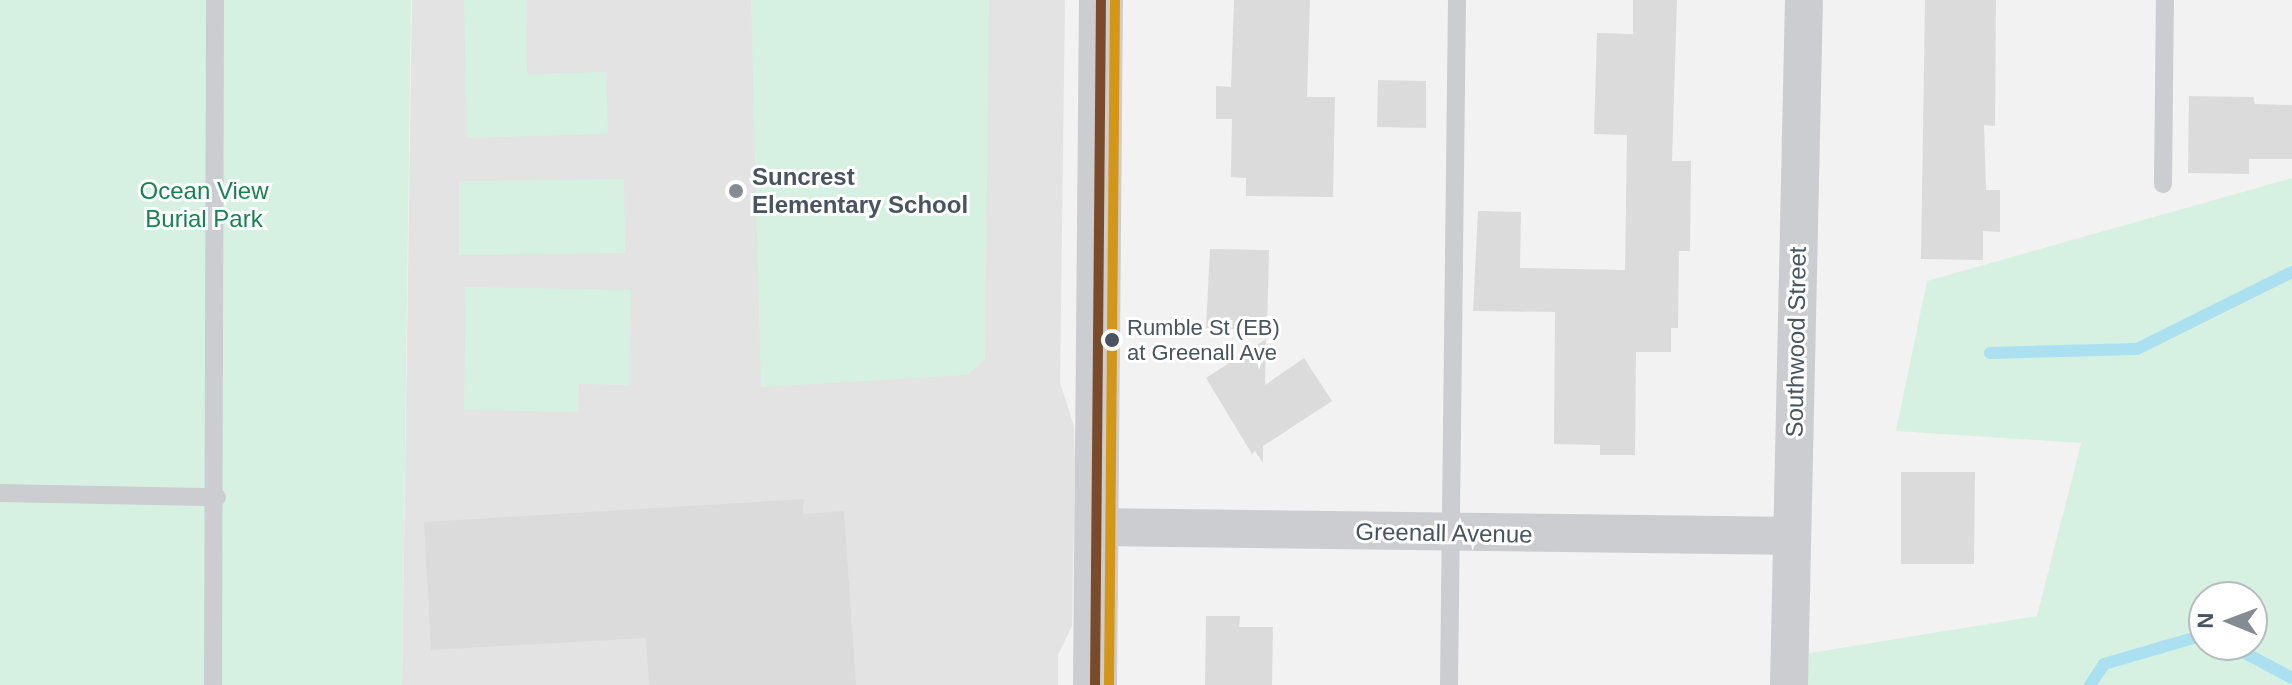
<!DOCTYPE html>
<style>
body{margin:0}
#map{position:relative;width:2292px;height:685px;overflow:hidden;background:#f2f2f2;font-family:Helvetica,sans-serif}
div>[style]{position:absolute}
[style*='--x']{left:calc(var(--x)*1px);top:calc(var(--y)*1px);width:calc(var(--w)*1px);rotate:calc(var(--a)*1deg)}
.education>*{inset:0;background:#e4e3e4}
.green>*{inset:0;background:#d6f1e1}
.stream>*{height:12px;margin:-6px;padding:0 6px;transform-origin:6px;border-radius:6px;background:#aae0f0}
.building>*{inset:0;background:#dbdbdc}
.service>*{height:18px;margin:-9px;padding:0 9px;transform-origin:9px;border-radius:9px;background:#cbcdd0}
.minor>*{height:38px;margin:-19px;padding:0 19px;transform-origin:19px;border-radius:19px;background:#cbcdd0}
.tertiary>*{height:44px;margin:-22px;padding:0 22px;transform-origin:22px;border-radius:22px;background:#cbcdd0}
.bus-1>*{height:10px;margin:-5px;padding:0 5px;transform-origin:5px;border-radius:5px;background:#7a4b2a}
.bus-2>*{height:10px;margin:-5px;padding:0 5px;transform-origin:5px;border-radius:5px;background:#d49613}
.dots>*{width:22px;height:22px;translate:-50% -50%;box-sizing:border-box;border:4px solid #fff;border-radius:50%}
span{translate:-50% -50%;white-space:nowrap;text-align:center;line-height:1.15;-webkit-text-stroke:6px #fff;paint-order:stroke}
.bus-label{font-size:22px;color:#48545f}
.left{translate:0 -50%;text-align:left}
.poi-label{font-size:24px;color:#48545f;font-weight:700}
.park-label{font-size:24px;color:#15844e}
.street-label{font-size:24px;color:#48545f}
.north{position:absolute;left:2188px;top:581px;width:80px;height:80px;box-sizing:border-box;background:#fff;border:2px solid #b6bbbf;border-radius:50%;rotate:271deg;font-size:22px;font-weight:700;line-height:32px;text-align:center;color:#48545f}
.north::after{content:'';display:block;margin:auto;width:28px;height:36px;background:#848b92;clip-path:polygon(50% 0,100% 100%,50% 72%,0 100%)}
</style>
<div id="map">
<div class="education">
<i style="clip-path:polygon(412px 0,1065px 0,1060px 382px,1074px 426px,1075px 468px,1072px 626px,1058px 655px,1058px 685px,402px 685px)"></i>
</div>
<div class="green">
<i style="clip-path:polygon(0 0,411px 0,402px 685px,0 685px)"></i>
<i style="clip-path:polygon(464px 0,526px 0,527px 74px,606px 72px,608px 134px,467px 138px)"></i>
<i style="clip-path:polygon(751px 0,989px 0,985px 360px,967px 375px,761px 387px)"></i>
<i style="clip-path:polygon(evenodd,2292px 178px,2292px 685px,1802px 685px,1804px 654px,2037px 616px,2081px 443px,1896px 431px,1927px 281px,2292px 178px,2204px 597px,2252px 597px,2252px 645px,2204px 645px,2204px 597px)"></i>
<i style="clip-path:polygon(624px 179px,625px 253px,459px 255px,459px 181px)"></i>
<i style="clip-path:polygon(466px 287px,631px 290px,629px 385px,579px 384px,578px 412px,464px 410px)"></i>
</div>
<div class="stream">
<i style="--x:1990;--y:353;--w:147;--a:-1.6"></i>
<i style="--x:2137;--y:349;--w:173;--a:-26.4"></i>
<i style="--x:2230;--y:645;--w:70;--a:28"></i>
<i style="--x:2090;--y:685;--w:25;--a:-56"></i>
<i style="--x:2104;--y:664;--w:104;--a:-16.2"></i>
</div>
<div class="building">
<i style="clip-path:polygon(1234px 0,1310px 0,1307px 97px,1335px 97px,1333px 197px,1246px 196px,1246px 178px,1231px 177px,1232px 119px,1216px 119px,1216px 86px,1231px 87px)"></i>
<i style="clip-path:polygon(1633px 0,1677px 0,1672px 161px,1691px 161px,1690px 251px,1679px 251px,1678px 328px,1671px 328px,1671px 352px,1636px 352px,1635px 455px,1600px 455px,1600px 445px,1554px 444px,1555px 312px,1473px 311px,1478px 211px,1521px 212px,1520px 268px,1625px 270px,1627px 135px,1594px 134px,1597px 33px,1633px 34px)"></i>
<i style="clip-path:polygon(1925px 0,1996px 0,1995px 126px,1984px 125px,1986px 190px,2000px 190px,2000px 232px,1983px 231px,1983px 260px,1921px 259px)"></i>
<i style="clip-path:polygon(1378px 80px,1426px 81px,1426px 128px,1377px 127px)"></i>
<i style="clip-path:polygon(2189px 96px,2253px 97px,2255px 104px,2292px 105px,2292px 159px,2249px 159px,2249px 174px,2188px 173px)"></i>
<i style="clip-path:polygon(1210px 249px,1269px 250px,1267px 330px,1206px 328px)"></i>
<i style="clip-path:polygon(1266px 339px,1265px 385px,1304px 358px,1332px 401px,1263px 446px,1263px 463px,1255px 451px,1252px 454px,1206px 378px)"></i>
<i style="clip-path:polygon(1901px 472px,1975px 472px,1974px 564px,1901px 564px)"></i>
<i style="clip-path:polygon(804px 499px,803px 514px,844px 511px,856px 685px,649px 685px,646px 638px,431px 650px,424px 522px)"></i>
<i style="clip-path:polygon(1206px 616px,1240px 616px,1239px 627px,1273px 627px,1272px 685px,1205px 685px)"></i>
</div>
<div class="service">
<i style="--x:2163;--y:184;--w:184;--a:-89.4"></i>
<i style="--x:0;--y:493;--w:217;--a:1.1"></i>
<i style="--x:213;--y:685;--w:685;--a:-89.83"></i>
<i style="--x:1449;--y:685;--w:685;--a:-89.33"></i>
</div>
<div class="minor">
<i style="--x:1096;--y:527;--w:696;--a:0.74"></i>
<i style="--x:1789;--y:685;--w:685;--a:-88.75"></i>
</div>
<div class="tertiary">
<i style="--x:1095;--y:685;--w:685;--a:-89.5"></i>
</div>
<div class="bus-1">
<i style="--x:1095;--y:685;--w:685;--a:-89.5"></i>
</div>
<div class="bus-2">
<i style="--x:1109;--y:685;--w:685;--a:-89.5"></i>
</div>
<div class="dots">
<i style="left:736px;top:191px;background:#848b92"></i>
<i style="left:1112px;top:340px;background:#48545f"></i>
</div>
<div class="bus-label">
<span class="left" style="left:1127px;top:340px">Rumble St (EB)<br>at Greenall Ave</span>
</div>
<div class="poi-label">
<span class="left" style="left:752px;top:191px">Suncrest<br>Elementary School</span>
</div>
<div class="park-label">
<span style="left:204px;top:205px">Ocean View<br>Burial Park</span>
</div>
<div class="street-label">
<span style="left:1796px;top:342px;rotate:-89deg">Southwood Street</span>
<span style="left:1444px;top:533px;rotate:1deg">Greenall Avenue</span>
</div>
<div class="north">N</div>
</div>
